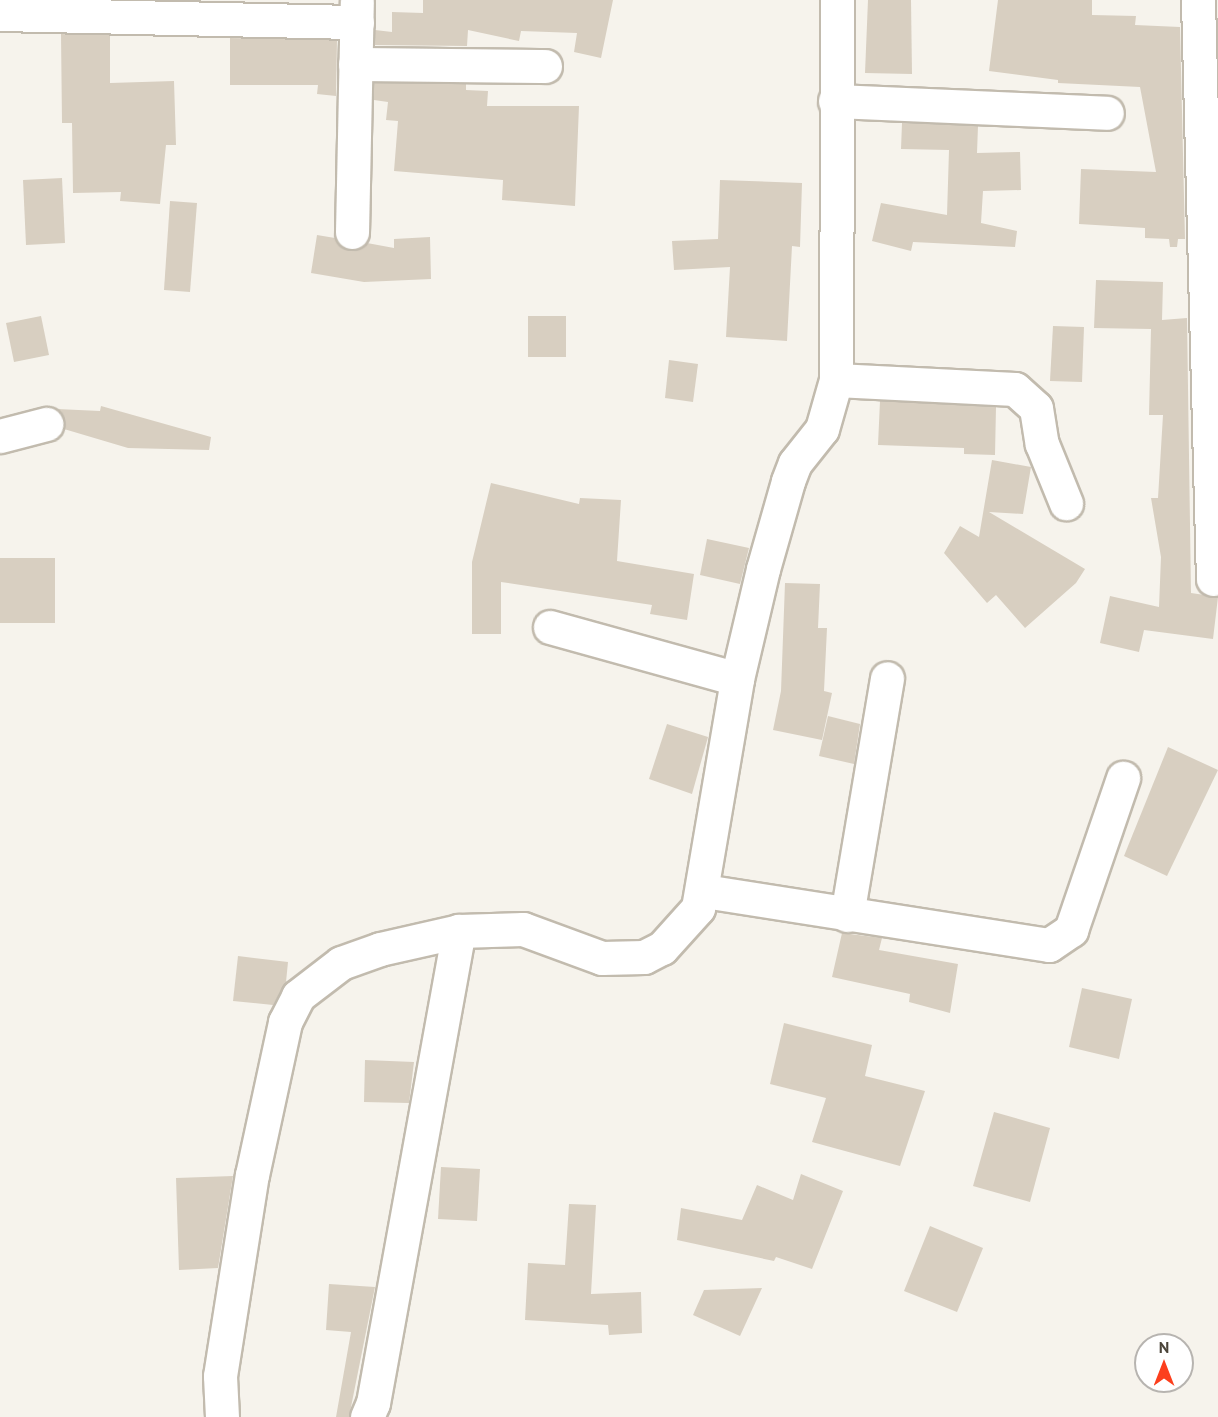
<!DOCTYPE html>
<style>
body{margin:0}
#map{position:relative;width:1218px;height:1417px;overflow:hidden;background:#f6f3ec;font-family:"PT Sans",sans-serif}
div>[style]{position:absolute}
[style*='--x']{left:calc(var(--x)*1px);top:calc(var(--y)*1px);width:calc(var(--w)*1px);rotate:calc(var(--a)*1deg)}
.building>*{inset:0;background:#d8cfc1}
.roads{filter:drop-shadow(2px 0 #c2bbae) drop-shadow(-2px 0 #c2bbae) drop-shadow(0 2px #c2bbae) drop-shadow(0 -2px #c2bbae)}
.minor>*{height:33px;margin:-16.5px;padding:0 16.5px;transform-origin:16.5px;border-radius:16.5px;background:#fff}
span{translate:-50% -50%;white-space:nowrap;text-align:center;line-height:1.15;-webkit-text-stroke:4.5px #fff;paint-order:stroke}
.north{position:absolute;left:1134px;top:1333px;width:60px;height:60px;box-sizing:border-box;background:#fff;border:2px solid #b7b4b0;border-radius:50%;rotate:0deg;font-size:16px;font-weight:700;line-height:24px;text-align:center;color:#4b4439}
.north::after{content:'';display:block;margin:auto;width:21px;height:27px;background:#fc3f1d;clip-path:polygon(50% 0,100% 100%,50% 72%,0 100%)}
</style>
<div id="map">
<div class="building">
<i style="clip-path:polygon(423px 0,613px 0,601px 58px,574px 52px,577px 33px,521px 31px,519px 41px,468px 30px,467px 46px,375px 45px,375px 30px,392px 32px,392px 12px,423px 13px)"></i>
<i style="clip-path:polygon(868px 0,911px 0,912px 74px,865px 73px)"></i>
<i style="clip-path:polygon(998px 0,1092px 0,1092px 15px,1136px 16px,1135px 25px,1180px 27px,1185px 239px,1178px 239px,1177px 247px,1170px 247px,1169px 239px,1145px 238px,1145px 228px,1079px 224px,1081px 169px,1156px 172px,1140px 87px,1058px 83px,1058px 80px,989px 71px)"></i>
<i style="clip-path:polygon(61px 34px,110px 35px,110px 83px,174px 81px,176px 145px,166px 145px,160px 204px,120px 201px,121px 192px,73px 193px,72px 123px,62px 123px)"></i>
<i style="clip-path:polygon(230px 38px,337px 40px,336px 96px,317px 94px,318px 85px,230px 85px)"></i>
<i style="clip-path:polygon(374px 83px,466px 84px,466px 90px,488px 91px,487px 106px,579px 106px,575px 206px,502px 200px,503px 180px,394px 171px,398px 121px,386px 120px,388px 102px,374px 100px)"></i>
<i style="clip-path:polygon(902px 123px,978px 126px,977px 153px,1020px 152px,1021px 190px,983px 191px,981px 223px,1017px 231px,1015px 247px,913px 242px,911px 251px,872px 241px,881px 203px,947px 215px,949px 150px,901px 149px)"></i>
<i style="clip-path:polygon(62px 178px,65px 243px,26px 245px,23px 180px)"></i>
<i style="clip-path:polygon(720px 180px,802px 183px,800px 247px,792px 246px,787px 341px,726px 337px,730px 267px,674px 270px,672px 241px,718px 239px)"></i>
<i style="clip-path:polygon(170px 201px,197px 203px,190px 292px,164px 290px)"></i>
<i style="clip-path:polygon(317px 235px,335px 238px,352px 251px,367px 243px,394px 248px,394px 239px,430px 237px,431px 279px,364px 282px,311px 273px)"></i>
<i style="clip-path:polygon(1096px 280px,1163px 282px,1162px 320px,1187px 318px,1191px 593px,1218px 597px,1213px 639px,1144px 630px,1139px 652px,1100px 643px,1110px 596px,1159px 607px,1161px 557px,1151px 498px,1158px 498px,1163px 415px,1149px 415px,1151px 329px,1094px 328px)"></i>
<i style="clip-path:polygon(41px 316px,49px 355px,14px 362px,6px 323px)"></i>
<i style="clip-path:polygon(528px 316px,566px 316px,566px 357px,528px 357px)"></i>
<i style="clip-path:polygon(1053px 326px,1084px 327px,1082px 382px,1050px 381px)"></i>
<i style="clip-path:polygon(669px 360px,698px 364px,693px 402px,665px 398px)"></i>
<i style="clip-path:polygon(880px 401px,996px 407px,995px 455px,964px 454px,964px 448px,878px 445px)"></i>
<i style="clip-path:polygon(101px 406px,211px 437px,209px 450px,128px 448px,64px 429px,57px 409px,100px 411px)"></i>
<i style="clip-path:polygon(992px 460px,1031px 467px,1023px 514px,989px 512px,1085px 569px,1076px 583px,1025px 628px,996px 595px,987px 603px,944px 553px,960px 526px,979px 537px)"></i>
<i style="clip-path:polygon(491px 483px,579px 504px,580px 498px,621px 500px,617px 561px,694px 574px,687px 620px,650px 614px,652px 605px,501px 582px,501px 634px,472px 634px,472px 562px)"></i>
<i style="clip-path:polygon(707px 539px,749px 548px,740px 584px,700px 575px)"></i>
<i style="clip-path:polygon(0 558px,55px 558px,55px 623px,0 623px)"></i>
<i style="clip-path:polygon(785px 583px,820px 584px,818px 628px,827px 628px,824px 691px,832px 693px,822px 740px,773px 730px,781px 691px)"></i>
<i style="clip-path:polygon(828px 716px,860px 724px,854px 764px,819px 756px)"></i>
<i style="clip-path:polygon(667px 724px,708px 737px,692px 794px,649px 779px)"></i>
<i style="clip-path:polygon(1168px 747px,1218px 770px,1167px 876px,1124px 856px)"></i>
<i style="clip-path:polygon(842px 933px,882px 938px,879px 950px,958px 964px,950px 1013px,909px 1002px,910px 994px,832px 977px)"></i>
<i style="clip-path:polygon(238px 956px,288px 962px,286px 982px,273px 1005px,233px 1001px)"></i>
<i style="clip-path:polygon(1082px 988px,1132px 999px,1119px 1059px,1069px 1047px)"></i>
<i style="clip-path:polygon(784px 1023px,872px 1045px,865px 1076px,925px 1091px,900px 1166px,812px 1142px,826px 1098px,770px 1084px)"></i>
<i style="clip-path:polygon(365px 1060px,414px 1062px,409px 1103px,364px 1102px)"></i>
<i style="clip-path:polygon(994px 1112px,1050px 1128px,1030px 1202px,973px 1186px)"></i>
<i style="clip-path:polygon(441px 1167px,480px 1169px,477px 1221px,438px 1219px)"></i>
<i style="clip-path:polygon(801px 1174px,843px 1191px,812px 1269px,776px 1257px,774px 1261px,677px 1240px,681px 1208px,742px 1220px,757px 1185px,793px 1200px)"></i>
<i style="clip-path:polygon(233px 1176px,218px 1268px,179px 1270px,176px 1178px)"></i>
<i style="clip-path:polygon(569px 1204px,596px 1205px,591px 1294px,641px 1292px,642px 1333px,609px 1335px,608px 1325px,525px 1320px,528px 1263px,565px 1265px)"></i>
<i style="clip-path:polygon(930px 1226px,983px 1248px,957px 1312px,904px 1291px)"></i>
<i style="clip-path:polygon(329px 1284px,375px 1287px,349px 1417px,336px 1417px,351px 1332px,326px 1330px)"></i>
<i style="clip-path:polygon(762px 1288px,740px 1336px,693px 1315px,704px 1290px)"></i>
</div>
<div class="roads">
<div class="minor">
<i style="--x:1198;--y:0;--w:579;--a:88.52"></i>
<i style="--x:0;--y:14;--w:357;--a:1.3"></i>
<i style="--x:355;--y:64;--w:190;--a:0.6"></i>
<i style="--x:835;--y:101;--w:272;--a:2.5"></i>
<i style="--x:352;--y:232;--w:230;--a:-88.8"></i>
<i style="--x:836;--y:380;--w:179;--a:2.9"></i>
<i style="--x:1015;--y:389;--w:28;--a:42"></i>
<i style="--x:1036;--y:408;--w:36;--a:81"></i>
<i style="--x:1042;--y:444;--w:64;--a:67.9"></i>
<i style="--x:0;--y:436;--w:48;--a:-14.6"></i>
<i style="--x:550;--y:627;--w:194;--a:15.5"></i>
<i style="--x:704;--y:891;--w:349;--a:8.9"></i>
<i style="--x:1049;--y:945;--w:27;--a:-34"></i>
<i style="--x:1071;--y:930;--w:161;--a:-71.1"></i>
<i style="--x:847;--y:915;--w:240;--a:-80.4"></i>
<i style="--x:222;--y:1417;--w:41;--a:-92.8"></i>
<i style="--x:220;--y:1376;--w:204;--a:-81"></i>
<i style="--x:252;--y:1175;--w:157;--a:-77.8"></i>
<i style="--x:285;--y:1022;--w:29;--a:-63"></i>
<i style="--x:298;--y:996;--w:54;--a:-37.5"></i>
<i style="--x:341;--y:963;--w:41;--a:-19.7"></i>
<i style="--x:380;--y:949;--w:81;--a:-12.8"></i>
<i style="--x:459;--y:931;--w:64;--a:-1.8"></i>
<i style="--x:523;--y:929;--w:84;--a:20.2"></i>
<i style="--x:602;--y:958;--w:42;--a:-1.4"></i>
<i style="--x:644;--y:957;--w:20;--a:-27"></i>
<i style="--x:662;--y:948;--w:54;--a:-48"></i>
<i style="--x:698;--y:908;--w:232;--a:-80.3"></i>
<i style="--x:737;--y:679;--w:113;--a:-76.7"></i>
<i style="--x:763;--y:569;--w:91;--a:-74.1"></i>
<i style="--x:788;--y:481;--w:19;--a:-69"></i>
<i style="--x:795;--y:463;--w:43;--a:-51.5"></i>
<i style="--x:822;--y:429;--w:51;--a:-74.1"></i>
<i style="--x:836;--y:380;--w:380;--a:-89.8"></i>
<i style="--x:367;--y:1417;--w:15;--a:-67"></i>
<i style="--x:373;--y:1403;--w:480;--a:-79.7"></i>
</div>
</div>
<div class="north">N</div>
</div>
